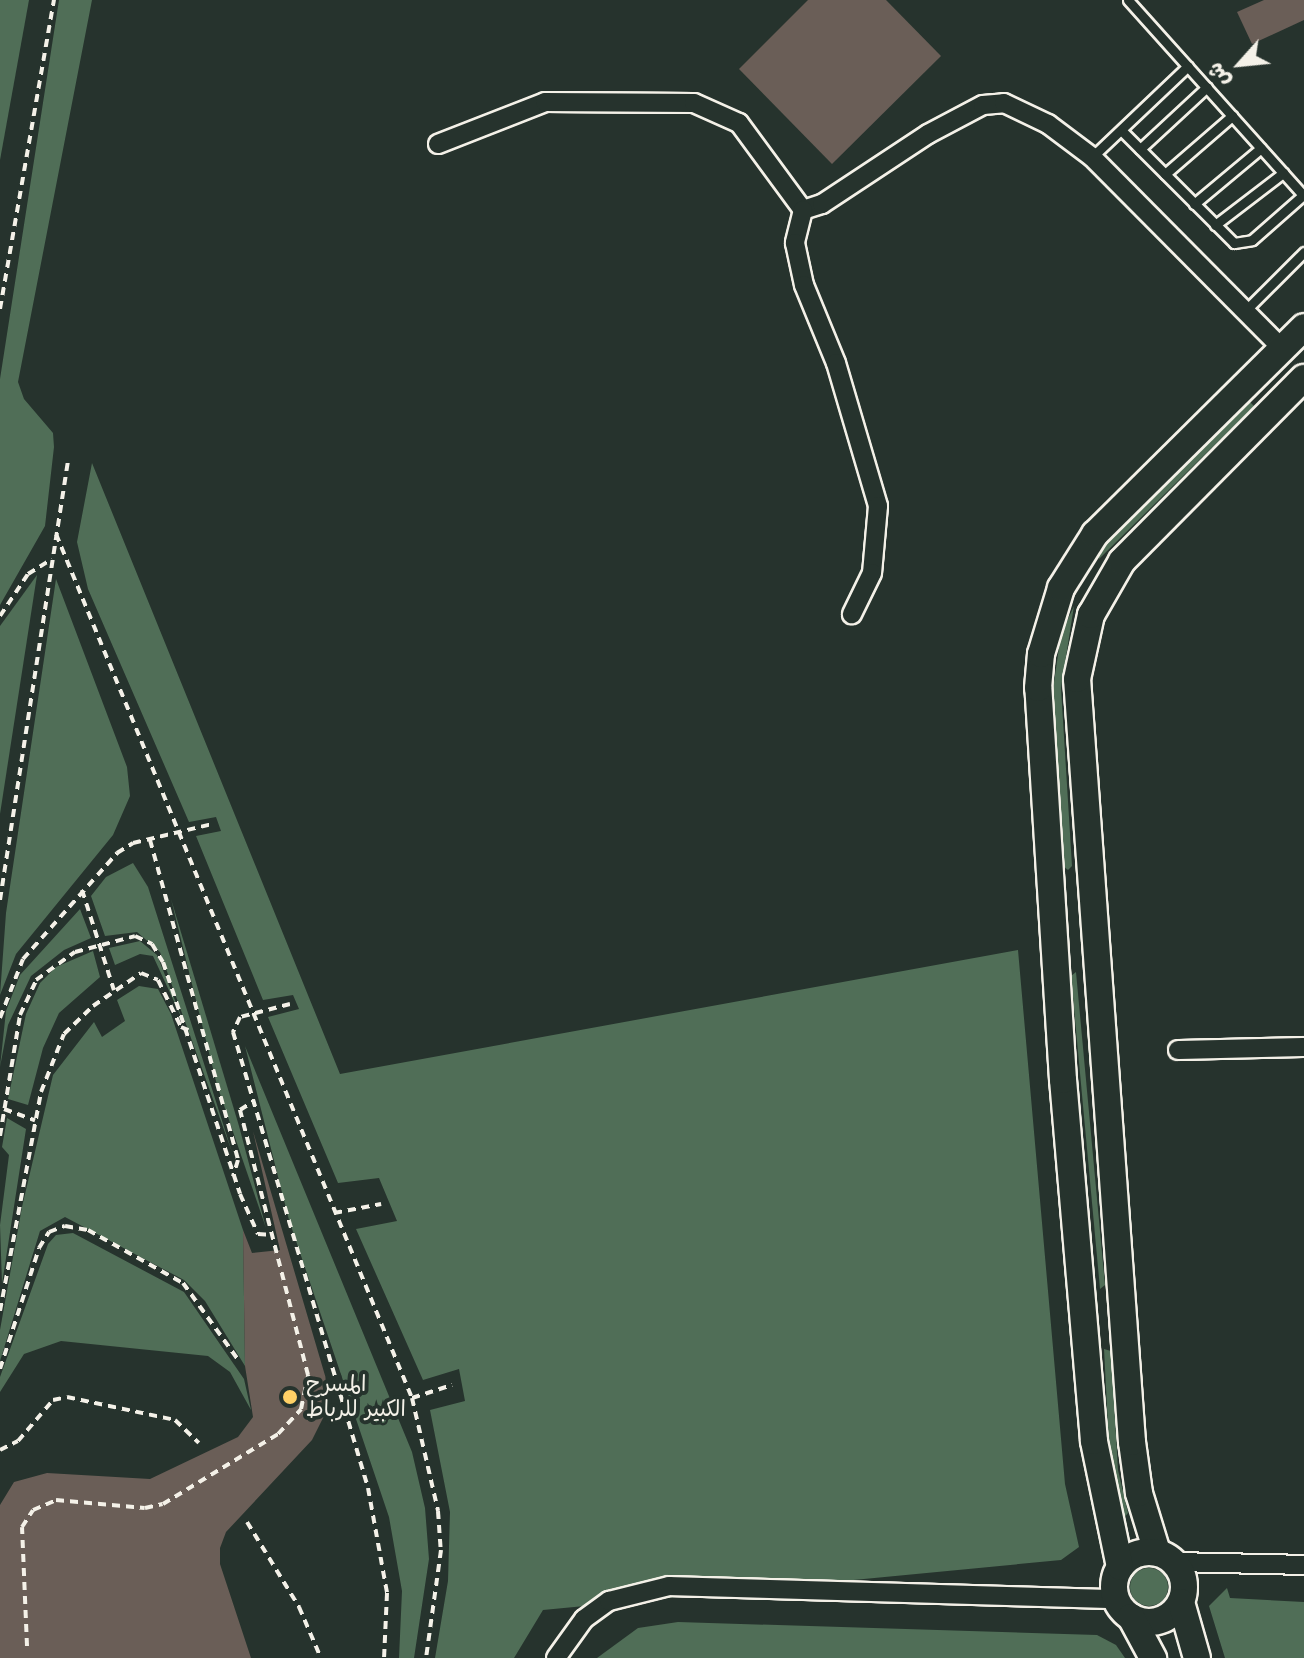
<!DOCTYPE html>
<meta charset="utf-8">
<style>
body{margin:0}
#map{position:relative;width:1304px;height:1658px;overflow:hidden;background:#26332d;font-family:"Comic Neue","Playpen Sans Arabic",sans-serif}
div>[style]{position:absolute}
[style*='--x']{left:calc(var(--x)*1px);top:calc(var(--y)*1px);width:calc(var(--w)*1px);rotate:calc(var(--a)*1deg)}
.green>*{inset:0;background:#506e57}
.round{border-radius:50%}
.building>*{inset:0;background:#6a5e57}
.path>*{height:4px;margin-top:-2px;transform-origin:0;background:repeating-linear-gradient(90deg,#f4f1e8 0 8px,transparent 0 14px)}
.roads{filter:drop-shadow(2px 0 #f4f1e8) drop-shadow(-2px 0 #f4f1e8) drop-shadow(0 2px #f4f1e8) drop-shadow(0 -2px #f4f1e8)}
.lane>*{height:9px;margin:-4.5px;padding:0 4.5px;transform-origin:4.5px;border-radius:4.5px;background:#26332d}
.street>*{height:18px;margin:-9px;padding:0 9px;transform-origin:9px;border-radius:9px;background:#26332d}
.secondary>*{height:26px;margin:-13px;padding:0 13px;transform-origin:13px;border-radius:13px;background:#26332d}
.secondary>.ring{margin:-13px;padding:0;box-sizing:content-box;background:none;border:26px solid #26332d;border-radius:50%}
.dots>*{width:22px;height:22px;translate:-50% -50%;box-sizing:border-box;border:4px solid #26332d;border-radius:50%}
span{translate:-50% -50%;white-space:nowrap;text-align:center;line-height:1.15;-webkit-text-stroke:8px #26332d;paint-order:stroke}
.poi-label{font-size:22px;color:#f4f1e8}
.left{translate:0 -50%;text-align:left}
.north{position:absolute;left:1200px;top:24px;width:80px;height:80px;-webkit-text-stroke:6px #26332d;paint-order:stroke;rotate:243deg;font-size:22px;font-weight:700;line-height:32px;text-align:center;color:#f4f1e8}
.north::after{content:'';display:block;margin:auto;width:28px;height:36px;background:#f4f1e8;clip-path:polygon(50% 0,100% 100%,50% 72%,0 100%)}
</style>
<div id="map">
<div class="green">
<i style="clip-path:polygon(0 0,29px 0,0 160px)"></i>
<i style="clip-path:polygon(59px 0,92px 0,18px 382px,24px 399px,53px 433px,54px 447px,45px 526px,0 605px,0 379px)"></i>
<i style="clip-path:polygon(1249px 401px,1254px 406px,1099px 559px,1097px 553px,1119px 529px)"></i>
<i style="clip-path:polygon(92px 463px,340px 1074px,1018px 950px,1065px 1484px,1079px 1547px,1061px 1560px,543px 1610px,514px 1658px,435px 1658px,448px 1581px,450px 1512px,430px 1410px,465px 1401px,459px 1369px,423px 1380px,356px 1229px,397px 1221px,379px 1178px,338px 1183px,268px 1017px,299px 1009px,293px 995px,263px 1000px,196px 836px,221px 831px,216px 817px,189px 822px,88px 589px,77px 542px)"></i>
<i style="clip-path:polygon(37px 575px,0 814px,0 626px)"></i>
<i style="clip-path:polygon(56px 579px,127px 767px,130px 796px,113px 835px,16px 954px,0 995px,6px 913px)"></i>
<i style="clip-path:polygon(1074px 606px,1061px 688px,1072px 866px,1068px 870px,1063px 866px,1053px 689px,1061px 634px)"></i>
<i style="clip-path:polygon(133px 863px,148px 887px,232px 1152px,160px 952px,137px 932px,105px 936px,91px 896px,106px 877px)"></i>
<i style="clip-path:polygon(171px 899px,239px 1126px,266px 1228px,217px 1085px)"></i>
<i style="clip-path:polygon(80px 909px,91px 938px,64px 950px,31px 976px,8px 1025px,0 1067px,6px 1011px,20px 975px)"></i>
<i style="clip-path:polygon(140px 941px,157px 955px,184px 1023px,153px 956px,140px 954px,115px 965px,109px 948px)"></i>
<i style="clip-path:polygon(93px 951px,100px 977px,59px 1013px,43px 1048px,28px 1105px,8px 1099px,26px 1014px,40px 983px,56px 967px)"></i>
<i style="clip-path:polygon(1076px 972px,1105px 1285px,1100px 1289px,1071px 976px)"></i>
<i style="clip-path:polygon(139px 986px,158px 989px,171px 1014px,243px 1230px,245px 1366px,205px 1301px,184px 1280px,65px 1217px,40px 1231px,0 1361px,0 1330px,22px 1207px,53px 1075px,94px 1022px,102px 1037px,125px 1021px,117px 1000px)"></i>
<i style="clip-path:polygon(245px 1046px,412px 1452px,425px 1508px,429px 1559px,414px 1658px,399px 1658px,402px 1591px,389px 1517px,289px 1220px)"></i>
<i style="clip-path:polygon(7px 1118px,26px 1129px,2px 1284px,0 1225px,9px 1155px,2px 1147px)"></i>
<i style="clip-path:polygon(73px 1233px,184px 1292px,244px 1379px,251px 1410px,230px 1372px,208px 1356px,61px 1341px,24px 1354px,0 1392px,0 1377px,48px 1244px,56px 1235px)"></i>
<i style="clip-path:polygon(1104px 1349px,1111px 1351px,1118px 1470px,1128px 1513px,1124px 1518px,1111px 1484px)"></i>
<i class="round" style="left:1130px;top:1568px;width:38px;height:38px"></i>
<i style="clip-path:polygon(1227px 1588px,1230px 1598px,1304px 1602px,1304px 1658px,1225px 1658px,1209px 1606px)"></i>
<i style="clip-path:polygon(678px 1622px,1097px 1635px,1116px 1645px,1125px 1658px,597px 1658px,638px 1628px)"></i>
</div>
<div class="building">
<i style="clip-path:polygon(808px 0,886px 0,941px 56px,832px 164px,739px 69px)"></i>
<i style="clip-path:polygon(1264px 0,1304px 0,1304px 20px,1252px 44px,1237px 12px)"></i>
<i style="clip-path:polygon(253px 1131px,329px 1389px,328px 1408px,312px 1440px,226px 1532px,220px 1548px,220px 1564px,251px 1658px,0 1658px,0 1505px,14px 1482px,47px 1473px,150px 1479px,238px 1437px,253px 1417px,245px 1366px,243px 1230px,252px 1253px,280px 1250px)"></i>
</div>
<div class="path">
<i style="--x:0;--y:309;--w:314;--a:-80.1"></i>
<i style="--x:56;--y:534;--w:934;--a:67.61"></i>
<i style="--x:412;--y:1398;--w:116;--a:77"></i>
<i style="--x:438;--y:1511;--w:39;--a:86"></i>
<i style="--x:441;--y:1550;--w:109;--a:97.9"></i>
<i style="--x:0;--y:616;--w:50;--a:-56.3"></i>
<i style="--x:28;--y:574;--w:28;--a:-32"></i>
<i style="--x:150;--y:840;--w:332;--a:74.6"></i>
<i style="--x:238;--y:1160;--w:17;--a:107"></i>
<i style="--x:82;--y:890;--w:105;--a:72.3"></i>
<i style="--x:0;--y:900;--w:443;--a:-81.2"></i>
<i style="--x:290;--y:1004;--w:52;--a:165.4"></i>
<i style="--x:240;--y:1017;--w:17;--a:115"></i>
<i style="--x:233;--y:1032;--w:476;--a:73.5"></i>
<i style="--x:368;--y:1488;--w:107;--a:79.7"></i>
<i style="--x:387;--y:1593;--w:65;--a:92.6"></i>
<i style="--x:0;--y:1018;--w:63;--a:-68.7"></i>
<i style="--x:23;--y:959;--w:142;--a:-48.4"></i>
<i style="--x:117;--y:853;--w:19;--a:-32"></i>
<i style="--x:133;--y:843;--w:81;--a:-13.5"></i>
<i style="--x:4;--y:1109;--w:33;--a:20"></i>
<i style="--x:0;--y:1136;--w:123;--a:-80.6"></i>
<i style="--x:20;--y:1015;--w:38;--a:-65"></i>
<i style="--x:36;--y:980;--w:48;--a:-35.7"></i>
<i style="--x:75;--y:952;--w:62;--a:-14.9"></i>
<i style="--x:135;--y:936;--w:19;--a:25"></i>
<i style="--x:152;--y:944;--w:21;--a:59"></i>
<i style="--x:163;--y:962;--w:244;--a:71.6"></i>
<i style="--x:240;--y:1194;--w:44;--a:65.8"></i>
<i style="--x:258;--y:1234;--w:15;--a:4"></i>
<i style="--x:334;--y:1213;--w:48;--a:-10.8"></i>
<i style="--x:0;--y:1311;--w:223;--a:-79.4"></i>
<i style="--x:41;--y:1092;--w:62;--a:-68.4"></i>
<i style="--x:64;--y:1034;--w:40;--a:-44"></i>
<i style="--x:93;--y:1006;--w:58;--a:-34.5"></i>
<i style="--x:141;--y:973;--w:18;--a:22"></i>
<i style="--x:158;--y:980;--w:52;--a:63.9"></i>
<i style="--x:181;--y:1027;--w:8;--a:23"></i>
<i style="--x:0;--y:1369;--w:127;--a:-72.1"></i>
<i style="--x:39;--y:1248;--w:19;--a:-58"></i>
<i style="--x:49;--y:1232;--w:17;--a:-21"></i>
<i style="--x:65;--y:1226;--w:23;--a:10"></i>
<i style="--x:88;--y:1230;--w:109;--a:29.2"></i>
<i style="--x:183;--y:1283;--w:96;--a:54.3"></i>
<i style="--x:412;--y:1398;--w:42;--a:-18"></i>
<i style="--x:0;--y:1450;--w:20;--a:-27"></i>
<i style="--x:18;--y:1441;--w:54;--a:-49.5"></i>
<i style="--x:53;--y:1400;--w:14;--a:-12"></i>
<i style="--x:67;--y:1397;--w:110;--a:12"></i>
<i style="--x:175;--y:1420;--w:33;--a:44"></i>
<i style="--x:247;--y:1522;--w:100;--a:58.5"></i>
<i style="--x:299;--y:1607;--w:56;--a:66.7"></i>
<i style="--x:27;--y:1646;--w:119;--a:-92.4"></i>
<i style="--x:22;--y:1527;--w:20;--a:-57"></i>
<i style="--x:33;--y:1510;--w:25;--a:-23"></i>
<i style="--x:56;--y:1500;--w:89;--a:5.1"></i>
<i style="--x:145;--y:1508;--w:18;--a:-13"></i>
<i style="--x:163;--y:1504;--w:135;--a:-31.3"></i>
<i style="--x:278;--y:1434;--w:34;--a:-47"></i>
<i style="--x:301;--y:1409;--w:35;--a:-78"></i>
<i style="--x:308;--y:1375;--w:274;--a:-104.4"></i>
<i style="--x:240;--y:1110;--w:17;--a:-33"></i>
</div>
<div class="roads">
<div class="lane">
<i style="--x:1128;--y:0;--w:263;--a:48.1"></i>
<i style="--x:1121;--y:130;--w:160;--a:45"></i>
<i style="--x:1234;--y:243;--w:18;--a:-9"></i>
<i style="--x:1252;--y:240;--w:68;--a:-41.4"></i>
<i style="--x:1140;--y:149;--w:91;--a:-42.8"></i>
<i style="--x:1092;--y:157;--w:132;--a:-43.5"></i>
<i style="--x:1165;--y:174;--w:89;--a:-40.9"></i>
<i style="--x:1194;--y:204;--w:87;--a:-39.9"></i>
<i style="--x:1215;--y:225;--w:86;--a:-37.4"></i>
<i style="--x:1246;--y:310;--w:82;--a:-45"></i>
</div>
<div class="street">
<i style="--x:438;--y:144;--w:115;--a:-21.4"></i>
<i style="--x:545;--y:102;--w:149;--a:0.4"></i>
<i style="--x:694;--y:103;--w:49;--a:24"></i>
<i style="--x:739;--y:123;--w:108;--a:53.7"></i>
<i style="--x:803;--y:210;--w:20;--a:-18"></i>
<i style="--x:822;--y:204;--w:127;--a:-33.4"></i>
<i style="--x:928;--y:134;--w:62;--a:-27.8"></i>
<i style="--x:983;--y:105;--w:21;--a:-5"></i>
<i style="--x:1004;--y:103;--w:49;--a:25.5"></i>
<i style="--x:1048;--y:124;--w:55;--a:36.9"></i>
<i style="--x:1092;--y:157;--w:269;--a:45.2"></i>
<i style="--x:803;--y:210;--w:34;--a:104"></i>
<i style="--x:795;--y:243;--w:43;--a:77.9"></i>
<i style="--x:804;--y:285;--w:84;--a:67.7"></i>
<i style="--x:836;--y:363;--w:149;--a:73.6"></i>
<i style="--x:878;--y:506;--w:67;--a:95.1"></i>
<i style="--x:872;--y:573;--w:46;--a:116"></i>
<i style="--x:1178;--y:1050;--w:126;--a:-1.4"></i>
<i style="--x:1175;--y:1562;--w:129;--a:1.3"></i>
<i style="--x:556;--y:1658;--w:48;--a:-54.3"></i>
<i style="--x:584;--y:1619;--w:31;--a:-36"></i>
<i style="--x:609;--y:1601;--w:62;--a:-14"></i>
<i style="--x:669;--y:1586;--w:447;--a:1.7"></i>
</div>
<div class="secondary">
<i style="--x:1157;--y:1552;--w:62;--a:-107"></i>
<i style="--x:1139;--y:1493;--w:51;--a:-97.8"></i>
<i style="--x:1132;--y:1442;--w:765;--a:-94.12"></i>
<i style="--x:1077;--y:679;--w:66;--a:-77.7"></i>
<i style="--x:1091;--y:615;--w:62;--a:-60.1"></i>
<i style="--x:1122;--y:561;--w:258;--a:-45.2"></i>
<i class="ring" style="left:1114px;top:1552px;width:44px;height:44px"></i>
<i style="--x:1120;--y:1567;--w:129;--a:-101.7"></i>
<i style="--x:1094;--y:1441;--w:362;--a:-94.9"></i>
<i style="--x:1063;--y:1080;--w:393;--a:-93.6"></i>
<i style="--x:1038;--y:688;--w:34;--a:-85"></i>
<i style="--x:1041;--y:654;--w:69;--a:-73.1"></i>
<i style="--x:1061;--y:588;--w:64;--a:-57.8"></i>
<i style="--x:1095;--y:534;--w:294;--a:-44.7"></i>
<i style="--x:1181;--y:1602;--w:58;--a:74.1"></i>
<i style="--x:1131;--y:1617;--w:47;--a:61.8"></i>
</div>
</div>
<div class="dots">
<i style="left:290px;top:1397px;background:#ffd166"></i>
</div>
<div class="poi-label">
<span class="left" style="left:306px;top:1397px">المسرح<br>الكبير للرباط</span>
</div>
<div class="north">ش</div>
</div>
